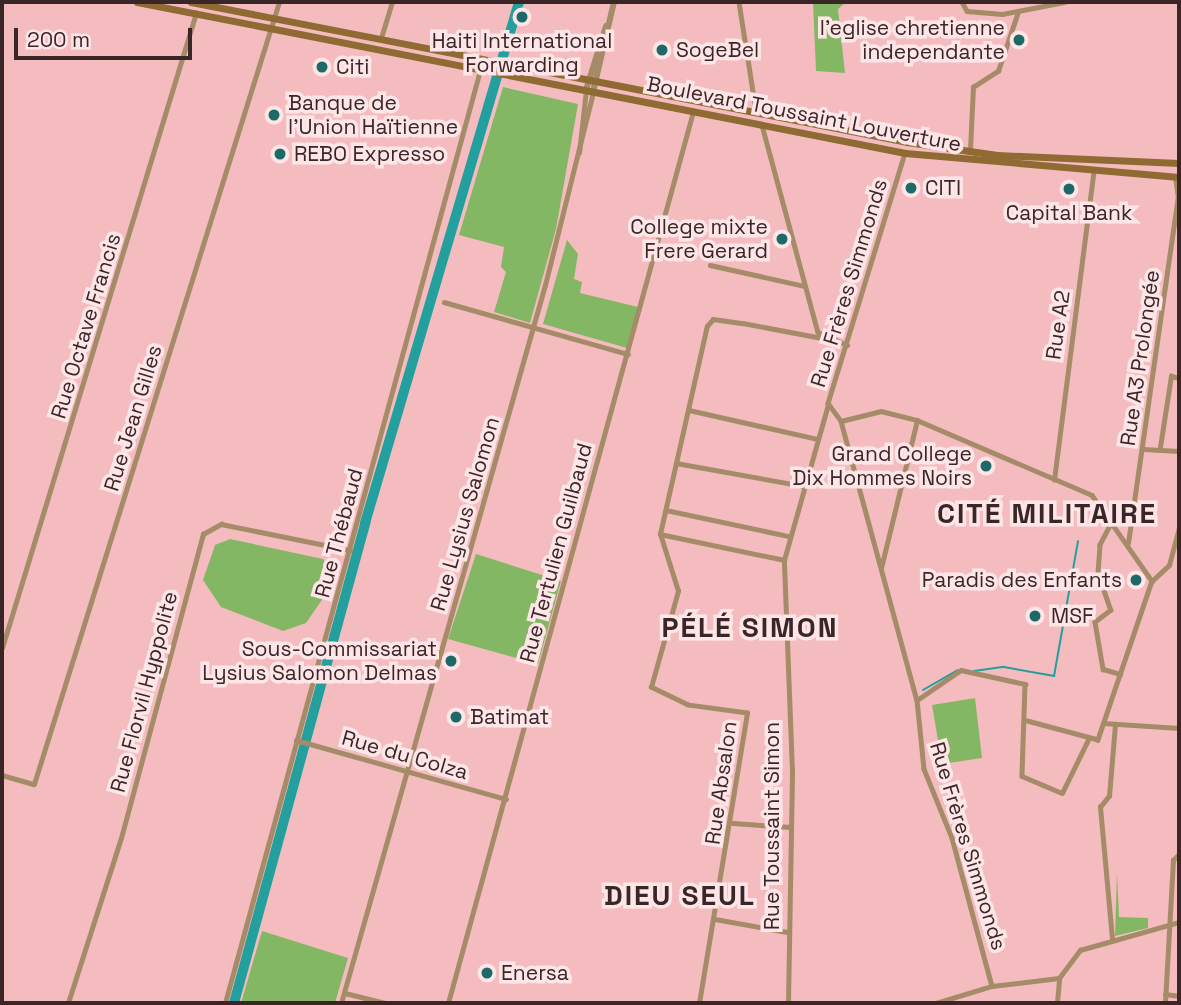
<!DOCTYPE html>
<meta charset="utf-8">
<style>
body{margin:0}
#map{position:relative;width:1181px;height:1005px;overflow:hidden;background:#f4bcbf;font-family:"Space Grotesk",sans-serif}
div>[style]{position:absolute}
[style*='--x']{left:calc(var(--x)*1px);top:calc(var(--y)*1px);width:calc(var(--w)*1px);rotate:calc(var(--a)*1deg)}
.green>*{inset:0;background:#84b763}
.stream>*{height:2px;margin:-1px;padding:0 1px;transform-origin:1px;border-radius:1px;background:#239f9e}
.river>*{height:10px;margin:-5px;padding:0 5px;transform-origin:5px;border-radius:5px;background:#239f9e}
.minor>*{height:4.5px;margin:-2.25px;padding:0 2.25px;transform-origin:2.25px;border-radius:2.25px;background:#a58b68}
.tertiary>*{height:6px;margin:-3px;padding:0 3px;transform-origin:3px;border-radius:3px;background:#a58b68}
.secondary>*{height:7px;margin:-3.5px;padding:0 3.5px;transform-origin:3.5px;border-radius:3.5px;background:#906a33}
.dots>*{width:19px;height:19px;translate:-50% -50%;box-sizing:border-box;border:4px solid #fee6e8;border-radius:50%}
span{translate:-50% -50%;white-space:nowrap;text-align:center;line-height:1.15;-webkit-text-stroke:7px #fee6e8;paint-order:stroke}
.poi-label{font-size:21px;color:#3a2527}
.right{translate:-100% -50%;text-align:right}
.left{translate:0 -50%;text-align:left}
.street-label{font-size:21px;color:#3a2527}
.district-label{font-size:28px;color:#3a2527;font-weight:700;letter-spacing:2px}
.frame{position:absolute;inset:0;border:4px solid #3a2527;pointer-events:none}
.scale{position:absolute;left:14px;top:28px;width:178px;height:32px;box-sizing:border-box;border:4px solid #3a2527;border-top:0;padding-left:9px;font-size:21px;line-height:24px;white-space:nowrap;color:#3a2527;-webkit-text-stroke:5px #fee6e8;paint-order:stroke}
</style>
<div id="map">
<div class="green">
<i style="clip-path:polygon(813px 2px,846px 2px,838px 9px,845px 73px,816px 71px)"></i>
<i style="clip-path:polygon(503px 87px,578px 104px,556px 229px,530px 323px,494px 312px,506px 272px,501px 267px,504px 247px,459px 235px)"></i>
<i style="clip-path:polygon(567px 240px,578px 254px,574px 279px,582px 282px,580px 293px,638px 307px,627px 348px,543px 324px)"></i>
<i style="clip-path:polygon(230px 539px,323px 559px,329px 567px,326px 594px,306px 623px,283px 631px,221px 607px,203px 580px,215px 545px)"></i>
<i style="clip-path:polygon(476px 554px,561px 581px,538px 664px,448px 639px)"></i>
<i style="clip-path:polygon(975px 698px,982px 758px,942px 764px,932px 705px)"></i>
<i style="clip-path:polygon(1117px 872px,1119px 917px,1148px 918px,1148px 928px,1115px 936px)"></i>
<i style="clip-path:polygon(262px 931px,348px 958px,335px 1003px,241px 1003px)"></i>
</div>
<div class="stream">
<i style="--x:974;--y:671;--w:30;--a:-8"></i>
<i style="--x:1004;--y:667;--w:51;--a:10.2"></i>
<i style="--x:1054;--y:676;--w:137;--a:-79.9"></i>
<i style="--x:923;--y:690;--w:40;--a:-29.7"></i>
</div>
<div class="river">
<i style="--x:234;--y:1003;--w:498;--a:-74.7"></i>
<i style="--x:365;--y:523;--w:543;--a:-73.53"></i>
</div>
<div class="minor">
<i style="--x:739;--y:2;--w:110;--a:81.1"></i>
<i style="--x:962;--y:2;--w:10;--a:61"></i>
<i style="--x:1086;--y:2;--w:25;--a:0"></i>
<i style="--x:967;--y:11;--w:35;--a:5"></i>
<i style="--x:1002;--y:14;--w:64;--a:-10.8"></i>
<i style="--x:381;--y:38;--w:38;--a:-73"></i>
<i style="--x:762;--y:125;--w:214;--a:74.9"></i>
<i style="--x:818;--y:332;--w:32;--a:24"></i>
<i style="--x:970;--y:150;--w:63;--a:-87.3"></i>
<i style="--x:973;--y:87;--w:30;--a:-33"></i>
<i style="--x:998;--y:71;--w:62;--a:-71.3"></i>
<i style="--x:579;--y:153;--w:63;--a:-83.7"></i>
<i style="--x:905;--y:153;--w:262;--a:107.1"></i>
<i style="--x:828;--y:403;--w:22;--a:54"></i>
<i style="--x:841;--y:421;--w:289;--a:74.8"></i>
<i style="--x:917;--y:700;--w:69;--a:84.2"></i>
<i style="--x:924;--y:769;--w:74;--a:67.9"></i>
<i style="--x:952;--y:838;--w:153;--a:74.9"></i>
<i style="--x:710;--y:265;--w:97;--a:12.5"></i>
<i style="--x:444;--y:302;--w:191;--a:15.8"></i>
<i style="--x:689;--y:410;--w:132;--a:12.7"></i>
<i style="--x:841;--y:421;--w:41;--a:-14"></i>
<i style="--x:881;--y:411;--w:37;--a:14"></i>
<i style="--x:917;--y:420;--w:190;--a:23.2"></i>
<i style="--x:1092;--y:495;--w:105;--a:55.1"></i>
<i style="--x:1152;--y:581;--w:168;--a:108.8"></i>
<i style="--x:1098;--y:740;--w:73;--a:-165"></i>
<i style="--x:1160;--y:447;--w:72;--a:-81.2"></i>
<i style="--x:1171;--y:376;--w:8;--a:14"></i>
<i style="--x:1143;--y:449;--w:36;--a:3"></i>
<i style="--x:676;--y:463;--w:130;--a:10.2"></i>
<i style="--x:1054;--y:480;--w:308;--a:-82.7"></i>
<i style="--x:666;--y:510;--w:125;--a:12"></i>
<i style="--x:1112;--y:522;--w:26;--a:118"></i>
<i style="--x:1100;--y:545;--w:28;--a:94"></i>
<i style="--x:1098;--y:573;--w:39;--a:71"></i>
<i style="--x:1111;--y:610;--w:20;--a:143"></i>
<i style="--x:1095;--y:622;--w:48;--a:80.3"></i>
<i style="--x:1103;--y:669;--w:18;--a:16"></i>
<i style="--x:660;--y:534;--w:127;--a:11.8"></i>
<i style="--x:1128;--y:543;--w:349;--a:-81.8"></i>
<i style="--x:1178;--y:198;--w:21;--a:-98"></i>
<i style="--x:881;--y:568;--w:152;--a:-76.3"></i>
<i style="--x:1152;--y:581;--w:23;--a:-43"></i>
<i style="--x:1169;--y:565;--w:38;--a:-75"></i>
<i style="--x:2;--y:648;--w:664;--a:-73.01"></i>
<i style="--x:917;--y:700;--w:53;--a:-34.3"></i>
<i style="--x:961;--y:670;--w:66;--a:12.3"></i>
<i style="--x:1025;--y:684;--w:92;--a:91.9"></i>
<i style="--x:1022;--y:776;--w:43;--a:23"></i>
<i style="--x:1062;--y:793;--w:59;--a:-63.9"></i>
<i style="--x:1103;--y:723;--w:76;--a:3.8"></i>
<i style="--x:296;--y:740;--w:218;--a:15.7"></i>
<i style="--x:2;--y:775;--w:33;--a:16"></i>
<i style="--x:34;--y:784;--w:819;--a:-72.6"></i>
<i style="--x:733;--y:823;--w:57;--a:4"></i>
<i style="--x:715;--y:919;--w:73;--a:10.2"></i>
<i style="--x:1112;--y:939;--w:133;--a:-95.2"></i>
<i style="--x:1100;--y:807;--w:14;--a:-51"></i>
<i style="--x:1109;--y:796;--w:72;--a:-85.2"></i>
<i style="--x:1059;--y:978;--w:35;--a:-53"></i>
<i style="--x:1080;--y:950;--w:103;--a:-15.8"></i>
<i style="--x:345;--y:993;--w:41;--a:14"></i>
<i style="--x:1165;--y:994;--w:14;--a:8"></i>
<i style="--x:68;--y:1003;--w:173;--a:-72.2"></i>
<i style="--x:121;--y:838;--w:315;--a:-74.9"></i>
<i style="--x:203;--y:534;--w:21;--a:-29"></i>
<i style="--x:221;--y:524;--w:132;--a:11.4"></i>
<i style="--x:225;--y:1003;--w:967;--a:-74.71"></i>
<i style="--x:341;--y:1003;--w:746;--a:-74.14"></i>
<i style="--x:545;--y:285;--w:199;--a:-76"></i>
<i style="--x:448;--y:1003;--w:924;--a:-74.63"></i>
<i style="--x:699;--y:1003;--w:294;--a:-80.6"></i>
<i style="--x:747;--y:713;--w:60;--a:-172.3"></i>
<i style="--x:688;--y:705;--w:41;--a:-154.1"></i>
<i style="--x:651;--y:687;--w:100;--a:-74.3"></i>
<i style="--x:678;--y:591;--w:60;--a:-107.5"></i>
<i style="--x:660;--y:534;--w:213;--a:-77.3"></i>
<i style="--x:707;--y:326;--w:9;--a:-49"></i>
<i style="--x:713;--y:319;--w:30;--a:8"></i>
<i style="--x:743;--y:323;--w:80;--a:10.8"></i>
<i style="--x:788;--y:1003;--w:231;--a:-89"></i>
<i style="--x:792;--y:772;--w:212;--a:-92.2"></i>
<i style="--x:784;--y:560;--w:162;--a:-74.2"></i>
<i style="--x:936;--y:1003;--w:59;--a:-16.9"></i>
<i style="--x:992;--y:986;--w:67;--a:-6.8"></i>
<i style="--x:1057;--y:1003;--w:25;--a:-85"></i>
<i style="--x:1165;--y:1003;--w:143;--a:-86.8"></i>
<i style="--x:1173;--y:860;--w:8;--a:-45"></i>
</div>
<div class="tertiary">
<i style="--x:586;--y:90;--w:67;--a:-72.6"></i>
<i style="--x:593;--y:92;--w:92;--a:-76.9"></i>
</div>
<div class="secondary">
<i style="--x:137;--y:2;--w:783;--a:11.12"></i>
<i style="--x:905;--y:153;--w:275;--a:5"></i>
<i style="--x:191;--y:2;--w:730;--a:11.06"></i>
<i style="--x:907;--y:142;--w:91;--a:8.2"></i>
<i style="--x:997;--y:155;--w:182;--a:2.5"></i>
</div>
<div class="dots">
<i style="left:522px;top:17px;background:#1c6968"></i>
<i style="left:1019px;top:40px;background:#1c6968"></i>
<i style="left:662px;top:50px;background:#1c6968"></i>
<i style="left:322px;top:67px;background:#1c6968"></i>
<i style="left:274px;top:115px;background:#1c6968"></i>
<i style="left:280px;top:154px;background:#1c6968"></i>
<i style="left:911px;top:188px;background:#1c6968"></i>
<i style="left:1069px;top:189px;background:#1c6968"></i>
<i style="left:782px;top:239px;background:#1c6968"></i>
<i style="left:986px;top:466px;background:#1c6968"></i>
<i style="left:1136px;top:580px;background:#1c6968"></i>
<i style="left:1035px;top:616px;background:#1c6968"></i>
<i style="left:451px;top:661px;background:#1c6968"></i>
<i style="left:456px;top:717px;background:#1c6968"></i>
<i style="left:487px;top:973px;background:#1c6968"></i>
</div>
<div class="poi-label">
<span class="right" style="left:1005px;top:40px">l'eglise chretienne<br>independante</span>
<span style="left:522px;top:53px">Haiti International<br>Forwarding</span>
<span class="left" style="left:676px;top:50px">SogeBel</span>
<span class="left" style="left:336px;top:67px">Citi</span>
<span class="left" style="left:288px;top:115px">Banque de<br>l’Union Haïtienne</span>
<span class="left" style="left:294px;top:154px">REBO Expresso</span>
<span class="left" style="left:925px;top:188px">CITI</span>
<span style="left:1069px;top:213px">Capital Bank</span>
<span class="right" style="left:768px;top:239px">College mixte<br>Frere Gerard</span>
<span class="right" style="left:972px;top:466px">Grand College<br>Dix Hommes Noirs</span>
<span class="right" style="left:1122px;top:580px">Paradis des Enfants</span>
<span class="left" style="left:1051px;top:616px">MSF</span>
<span class="right" style="left:437px;top:661px">Sous-Commissariat<br>Lysius Salomon Delmas</span>
<span class="left" style="left:470px;top:717px">Batimat</span>
<span class="left" style="left:501px;top:973px">Enersa</span>
</div>
<div class="street-label">
<span style="left:804px;top:114px;rotate:11deg">Boulevard Toussaint Louverture</span>
<span style="left:849px;top:283px;rotate:-73deg">Rue Frères Simmonds</span>
<span style="left:1058px;top:325px;rotate:-82deg">Rue A2</span>
<span style="left:86px;top:326px;rotate:-73deg">Rue Octave Francis</span>
<span style="left:1140px;top:358px;rotate:-82deg">Rue A3 Prolongée</span>
<span style="left:133px;top:418px;rotate:-73deg">Rue Jean Gilles</span>
<span style="left:465px;top:514px;rotate:-74deg">Rue Lysius Salomon</span>
<span style="left:339px;top:533px;rotate:-75deg">Rue Thébaud</span>
<span style="left:556px;top:553px;rotate:-75deg">Rue Tertulien Guilbaud</span>
<span style="left:144px;top:692px;rotate:-75deg">Rue Florvil Hyppolite</span>
<span style="left:405px;top:755px;rotate:16deg">Rue du Colza</span>
<span style="left:721px;top:783px;rotate:-82deg">Rue Absalon</span>
<span style="left:772px;top:826px;rotate:-90deg">Rue Toussaint Simon</span>
<span style="left:968px;top:846px;rotate:73deg">Rue Frères Simmonds</span>
</div>
<div class="district-label">
<span style="left:1047px;top:513px">CITÉ MILITAIRE</span>
<span style="left:750px;top:627px">PÉLÉ SIMON</span>
<span style="left:680px;top:895px">DIEU SEUL</span>
</div>
<div class="frame"></div>
<div class="scale">200 m</div>
</div>
